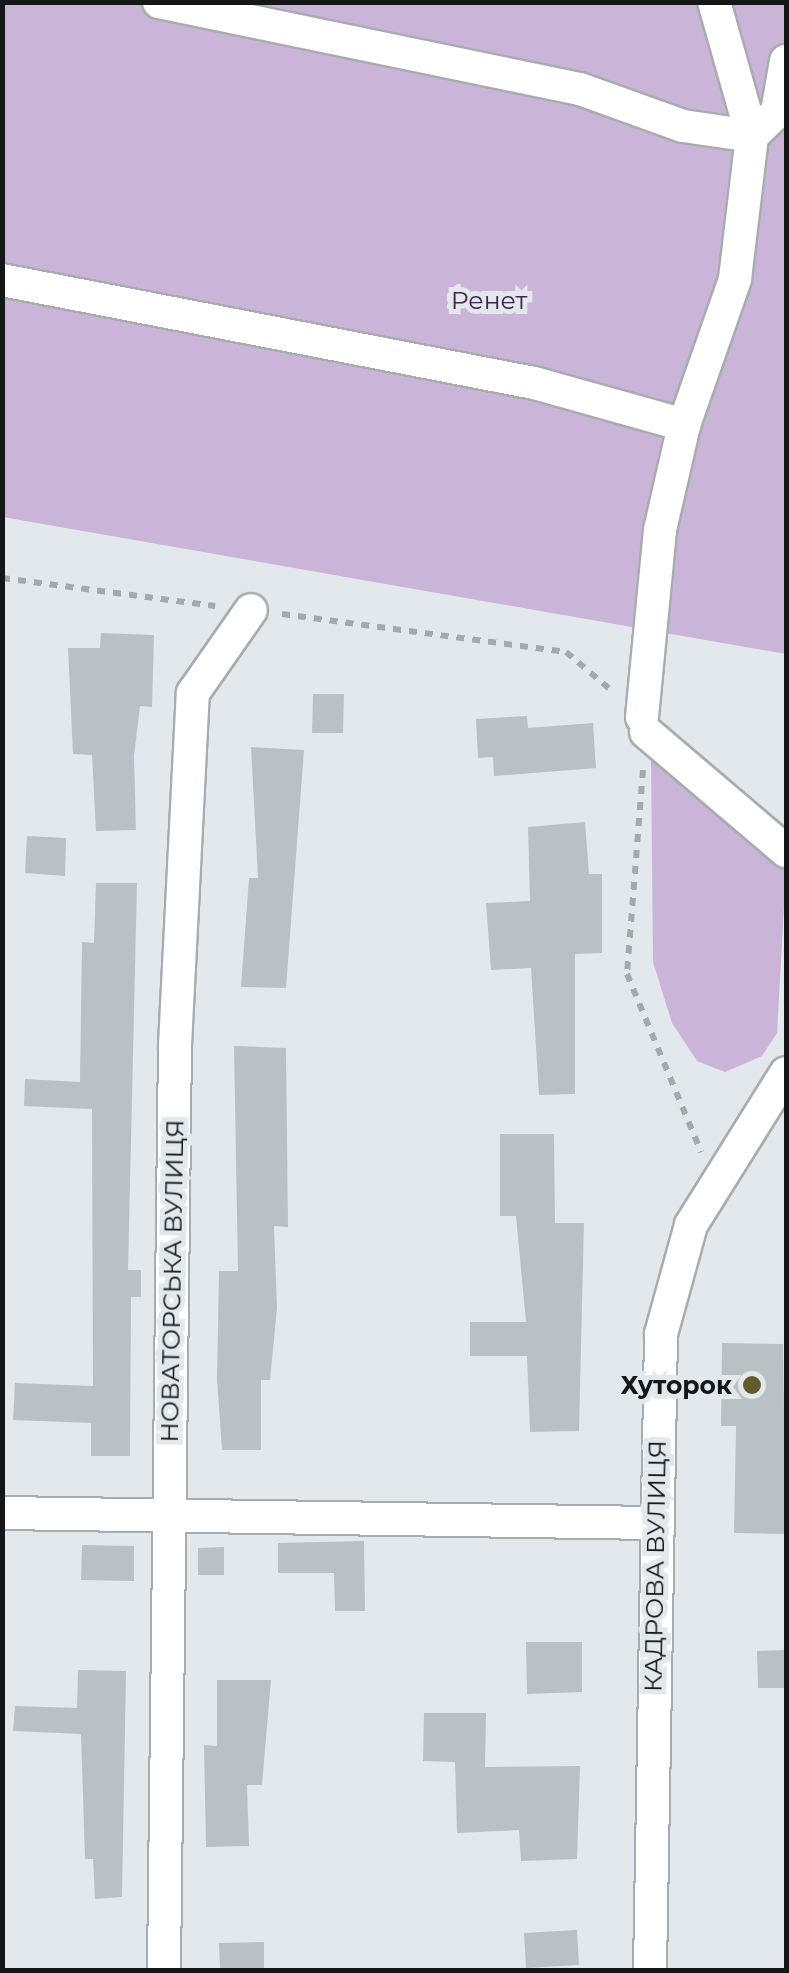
<!DOCTYPE html>
<meta charset="utf-8">
<style>
body{margin:0}
#map{position:relative;width:789px;height:1973px;overflow:hidden;background:#e3e8ed;font-family:Montserrat,sans-serif}
div>[style]{position:absolute}
[style*='--x']{left:calc(var(--x)*1px);top:calc(var(--y)*1px);width:calc(var(--w)*1px);rotate:calc(var(--a)*1deg)}
.green>*{inset:0;background:#cab4d8}
.building>*{inset:0;background:#bac1c4}
.path>*{height:6px;margin-top:-3px;transform-origin:0;background:repeating-linear-gradient(90deg,#a4a9ad 0 8px,transparent 0 16px)}
.roads{filter:drop-shadow(2px 0 #a8acb1) drop-shadow(-2px 0 #a8acb1) drop-shadow(0 2px #a8acb1) drop-shadow(0 -2px #a8acb1)}
.minor>*{height:32px;margin:-16px;padding:0 16px;transform-origin:16px;border-radius:16px;background:#fff}
.dots>*{width:28px;height:28px;translate:-50% -50%;box-sizing:border-box;border:5px solid #e3e8ed;border-radius:50%}
span{translate:-50% -50%;white-space:nowrap;text-align:center;line-height:1.15;-webkit-text-stroke:10px #e3e8ed;paint-order:stroke}
.park-label{font-size:25px;color:#412251}
.street-label{font-size:25px;color:#141618}
.poi-label{font-size:25px;color:#141618;font-weight:700}
.right{translate:-100% -50%;text-align:right}
.frame{position:absolute;inset:0;border:5px solid #141618;pointer-events:none}
</style>
<div id="map">
<div class="green">
<i style="clip-path:polygon(2px 3px,786px 3px,786px 654px,3px 517px)"></i>
<i style="clip-path:polygon(651px 758px,776px 852px,786px 870px,777px 1033px,762px 1056px,725px 1072px,697px 1061px,672px 1023px,653px 962px)"></i>
</div>
<div class="building">
<i style="clip-path:polygon(101px 633px,154px 635px,152px 707px,140px 706px,134px 756px,136px 830px,96px 831px,92px 755px,73px 754px,68px 648px,100px 648px)"></i>
<i style="clip-path:polygon(313px 694px,344px 694px,343px 733px,312px 733px)"></i>
<i style="clip-path:polygon(527px 716px,528px 728px,593px 723px,596px 768px,494px 776px,493px 757px,478px 758px,476px 719px)"></i>
<i style="clip-path:polygon(251px 747px,304px 750px,286px 988px,241px 987px,249px 878px,258px 878px)"></i>
<i style="clip-path:polygon(585px 822px,589px 874px,602px 874px,602px 953px,575px 954px,575px 1094px,539px 1095px,531px 968px,491px 970px,486px 903px,530px 901px,528px 827px)"></i>
<i style="clip-path:polygon(27px 836px,66px 838px,65px 876px,25px 873px)"></i>
<i style="clip-path:polygon(96px 883px,137px 883px,128px 1270px,141px 1270px,141px 1297px,131px 1297px,130px 1456px,91px 1456px,91px 1423px,13px 1420px,15px 1383px,93px 1386px,92px 1109px,24px 1106px,25px 1079px,80px 1082px,82px 942px,94px 943px)"></i>
<i style="clip-path:polygon(234px 1046px,286px 1048px,288px 1227px,274px 1226px,277px 1308px,270px 1380px,261px 1380px,261px 1450px,222px 1450px,217px 1379px,219px 1271px,238px 1271px)"></i>
<i style="clip-path:polygon(500px 1134px,554px 1134px,555px 1223px,584px 1223px,579px 1431px,530px 1432px,527px 1356px,470px 1356px,470px 1322px,526px 1322px,516px 1216px,500px 1216px)"></i>
<i style="clip-path:polygon(722px 1343px,783px 1344px,786px 1534px,734px 1533px,736px 1426px,721px 1426px)"></i>
<i style="clip-path:polygon(364px 1541px,365px 1611px,335px 1611px,334px 1573px,278px 1573px,278px 1543px)"></i>
<i style="clip-path:polygon(82px 1545px,134px 1546px,134px 1581px,81px 1580px)"></i>
<i style="clip-path:polygon(224px 1547px,224px 1575px,198px 1575px,198px 1548px)"></i>
<i style="clip-path:polygon(526px 1642px,582px 1642px,582px 1692px,527px 1694px)"></i>
<i style="clip-path:polygon(786px 1650px,786px 1688px,758px 1688px,757px 1651px)"></i>
<i style="clip-path:polygon(78px 1670px,126px 1671px,122px 1897px,95px 1899px,93px 1859px,85px 1859px,81px 1734px,13px 1731px,15px 1706px,77px 1708px)"></i>
<i style="clip-path:polygon(217px 1680px,271px 1680px,262px 1785px,247px 1785px,249px 1846px,206px 1847px,204px 1745px,217px 1746px)"></i>
<i style="clip-path:polygon(424px 1713px,486px 1713px,485px 1767px,580px 1766px,577px 1859px,521px 1861px,519px 1830px,457px 1833px,455px 1762px,423px 1761px)"></i>
<i style="clip-path:polygon(577px 1930px,579px 1965px,526px 1968px,524px 1933px)"></i>
<i style="clip-path:polygon(264px 1942px,264px 1970px,220px 1970px,219px 1943px)"></i>
</div>
<div class="path">
<i style="--x:2;--y:578;--w:215;--a:7.5"></i>
<i style="--x:282;--y:614;--w:287;--a:7.6"></i>
<i style="--x:566;--y:652;--w:60;--a:40.3"></i>
<i style="--x:643;--y:770;--w:205;--a:94.5"></i>
<i style="--x:627;--y:974;--w:193;--a:67.4"></i>
</div>
<div class="roads">
<div class="minor">
<i style="--x:159;--y:2;--w:430;--a:11.7"></i>
<i style="--x:580;--y:89;--w:109;--a:19.8"></i>
<i style="--x:683;--y:126;--w:70;--a:8.2"></i>
<i style="--x:752;--y:136;--w:35;--a:-44"></i>
<i style="--x:777;--y:112;--w:52;--a:-80"></i>
<i style="--x:2;--y:280;--w:542;--a:10.96"></i>
<i style="--x:534;--y:383;--w:156;--a:15.6"></i>
<i style="--x:642;--y:717;--w:188;--a:-84.5"></i>
<i style="--x:660;--y:530;--w:108;--a:-77.1"></i>
<i style="--x:684;--y:425;--w:155;--a:-70.7"></i>
<i style="--x:735;--y:279;--w:144;--a:-83.2"></i>
<i style="--x:752;--y:136;--w:139;--a:-105.8"></i>
<i style="--x:646;--y:732;--w:184;--a:40.4"></i>
<i style="--x:2;--y:1513;--w:652;--a:0.88"></i>
<i style="--x:164;--y:1970;--w:925;--a:-89.32"></i>
<i style="--x:175;--y:1045;--w:352;--a:-87.1"></i>
<i style="--x:193;--y:693;--w:101;--a:-55.1"></i>
<i style="--x:650;--y:1970;--w:636;--a:-89.01"></i>
<i style="--x:661;--y:1334;--w:113;--a:-74.6"></i>
<i style="--x:691;--y:1225;--w:179;--a:-58"></i>
</div>
</div>
<div class="dots">
<i style="left:752px;top:1385px;background:#605b28"></i>
</div>
<div class="park-label">
<span style="left:489px;top:300px">Ренет</span>
</div>
<div class="street-label">
<span style="left:172px;top:1281px;rotate:-89deg">НОВАТОРСЬКА ВУЛИЦЯ</span>
<span style="left:655px;top:1566px;rotate:-89deg">КАДРОВА ВУЛИЦЯ</span>
</div>
<div class="poi-label">
<span class="right" style="left:732px;top:1385px">Хуторок</span>
</div>
<div class="frame"></div>
</div>
